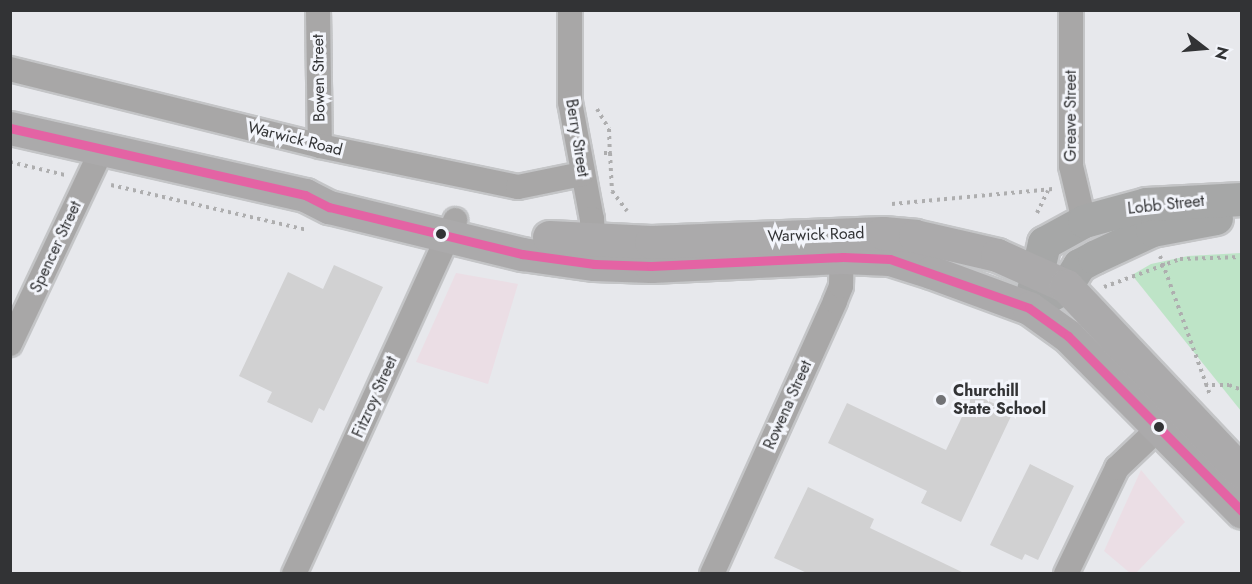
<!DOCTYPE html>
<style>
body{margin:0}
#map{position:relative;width:1252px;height:584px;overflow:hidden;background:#e7e8ec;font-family:Jost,sans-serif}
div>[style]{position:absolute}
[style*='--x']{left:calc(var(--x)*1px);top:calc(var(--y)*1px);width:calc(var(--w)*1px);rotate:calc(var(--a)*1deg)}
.commercial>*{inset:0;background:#ebdee5}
.green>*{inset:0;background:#bee4c7}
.building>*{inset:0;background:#d1d1d2}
.path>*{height:4px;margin-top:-2px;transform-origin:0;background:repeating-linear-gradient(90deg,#aeaeaf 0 3px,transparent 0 7.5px)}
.roads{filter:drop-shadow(2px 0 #c4c5c7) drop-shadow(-2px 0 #c4c5c7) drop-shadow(0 2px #c4c5c7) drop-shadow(0 -2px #c4c5c7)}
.street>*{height:24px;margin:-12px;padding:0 12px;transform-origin:12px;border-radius:12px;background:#a8a7a7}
.secondary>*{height:33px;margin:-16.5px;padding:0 16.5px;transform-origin:16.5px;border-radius:16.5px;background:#a6a7a7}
.primary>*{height:33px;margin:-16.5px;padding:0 16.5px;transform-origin:16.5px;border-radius:16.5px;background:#abaaab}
.bus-1>*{height:9px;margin:-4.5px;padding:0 4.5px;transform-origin:4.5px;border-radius:4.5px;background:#e463a4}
.dots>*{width:16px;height:16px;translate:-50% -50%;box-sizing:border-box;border:3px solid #f3f5fb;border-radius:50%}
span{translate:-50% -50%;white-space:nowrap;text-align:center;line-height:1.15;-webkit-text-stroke:6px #f3f5fb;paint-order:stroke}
.street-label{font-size:16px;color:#323335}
.poi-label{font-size:16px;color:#323335;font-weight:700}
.left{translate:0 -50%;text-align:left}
.frame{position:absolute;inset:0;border:12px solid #323335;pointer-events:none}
.north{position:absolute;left:1174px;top:18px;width:60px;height:60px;-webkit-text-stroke:4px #f3f5fb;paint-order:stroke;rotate:106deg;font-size:16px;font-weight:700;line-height:24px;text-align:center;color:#323335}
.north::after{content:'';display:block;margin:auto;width:21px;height:27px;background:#323335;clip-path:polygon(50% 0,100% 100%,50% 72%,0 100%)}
</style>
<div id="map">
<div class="commercial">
<i style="clip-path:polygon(456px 273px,518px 284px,488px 384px,416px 362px)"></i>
<i style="clip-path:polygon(1141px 470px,1185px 522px,1136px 573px,1130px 573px,1104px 551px)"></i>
</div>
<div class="green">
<i style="clip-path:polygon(1241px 253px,1242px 253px,1241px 411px,1132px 275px,1151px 264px,1188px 256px)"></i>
</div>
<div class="building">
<i style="clip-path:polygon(334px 265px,383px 287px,324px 411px,319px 408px,312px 423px,267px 402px,272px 392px,239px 376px,288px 272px,323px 289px)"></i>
<i style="clip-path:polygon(973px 394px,1013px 412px,961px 522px,921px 503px,927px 491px,828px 443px,847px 403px,946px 450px)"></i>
<i style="clip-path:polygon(1030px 464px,1074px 486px,1038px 560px,1025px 554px,1022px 560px,990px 545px)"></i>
<i style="clip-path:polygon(808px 487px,874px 519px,870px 528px,964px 573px,807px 573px,774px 558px)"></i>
</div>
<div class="path">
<i style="--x:597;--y:109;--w:23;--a:59"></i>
<i style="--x:609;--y:129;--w:24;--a:88"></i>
<i style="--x:604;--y:153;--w:6;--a:0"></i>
<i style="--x:610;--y:153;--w:38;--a:87"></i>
<i style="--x:612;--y:191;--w:25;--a:53"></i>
<i style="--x:10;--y:162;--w:57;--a:13.3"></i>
<i style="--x:111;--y:185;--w:202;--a:12.9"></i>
<i style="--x:892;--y:204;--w:164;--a:-5.3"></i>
<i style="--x:1037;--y:213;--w:25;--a:-64"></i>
<i style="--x:1160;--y:256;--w:148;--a:70.2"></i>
<i style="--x:1104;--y:287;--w:81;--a:-20.2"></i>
<i style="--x:1180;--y:259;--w:62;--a:-1.8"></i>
<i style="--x:1205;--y:385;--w:24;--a:0"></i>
<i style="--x:1229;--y:385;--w:14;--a:21"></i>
</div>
<div class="roads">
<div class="street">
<i style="--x:318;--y:10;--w:136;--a:89.2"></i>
<i style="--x:570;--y:10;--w:92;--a:90"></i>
<i style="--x:570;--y:102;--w:119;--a:79.4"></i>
<i style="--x:592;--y:219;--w:36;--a:87"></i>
<i style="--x:1071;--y:10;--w:156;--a:90"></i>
<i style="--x:1071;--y:166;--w:57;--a:76.7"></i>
<i style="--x:10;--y:69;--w:319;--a:13.9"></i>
<i style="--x:320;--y:146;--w:202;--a:11.7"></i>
<i style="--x:518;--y:187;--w:65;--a:-11.5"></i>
<i style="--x:10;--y:344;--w:216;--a:-64.7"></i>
<i style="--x:294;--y:574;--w:389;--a:-65.5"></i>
<i style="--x:712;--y:574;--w:299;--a:-65.7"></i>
<i style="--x:835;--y:301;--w:16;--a:-68"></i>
<i style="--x:841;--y:286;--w:46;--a:-88.8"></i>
<i style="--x:1066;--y:574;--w:118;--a:-64.3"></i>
<i style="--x:1117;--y:468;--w:57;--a:-43.6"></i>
</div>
<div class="secondary">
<i style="--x:1040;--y:301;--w:30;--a:-30"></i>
<i style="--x:1066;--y:286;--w:25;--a:-58"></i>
<i style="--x:1079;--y:265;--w:17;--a:-28"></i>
<i style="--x:1094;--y:257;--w:64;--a:-25"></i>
<i style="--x:1152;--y:230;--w:65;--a:-10.6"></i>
<i style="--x:1029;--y:308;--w:67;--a:-77"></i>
<i style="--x:1044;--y:243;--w:46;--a:-28.8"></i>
<i style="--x:1084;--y:221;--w:64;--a:-15.3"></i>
<i style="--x:1146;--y:204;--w:96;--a:-3"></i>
</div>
<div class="primary">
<i style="--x:10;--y:128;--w:303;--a:12.8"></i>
<i style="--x:305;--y:195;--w:27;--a:27"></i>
<i style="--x:329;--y:207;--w:199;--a:13.7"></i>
<i style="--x:522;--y:254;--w:73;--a:7.9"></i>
<i style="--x:594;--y:264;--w:57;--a:2"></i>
<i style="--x:651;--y:266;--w:192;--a:-2.7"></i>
<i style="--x:843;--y:257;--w:47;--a:2.4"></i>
<i style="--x:890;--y:259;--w:43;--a:17.6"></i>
<i style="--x:931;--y:272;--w:104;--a:20.2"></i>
<i style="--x:1029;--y:308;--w:48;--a:35.7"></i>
<i style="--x:1068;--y:336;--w:247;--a:45.3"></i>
<i style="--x:549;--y:237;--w:102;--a:2.8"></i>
<i style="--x:651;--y:242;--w:232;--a:-2.2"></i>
<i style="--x:883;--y:233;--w:32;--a:5"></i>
<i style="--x:915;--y:236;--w:84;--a:13"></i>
<i style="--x:997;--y:255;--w:76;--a:24.2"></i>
<i style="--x:1066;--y:286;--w:256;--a:46.6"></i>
</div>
</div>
<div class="bus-1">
<i style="--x:10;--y:128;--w:303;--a:12.8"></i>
<i style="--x:305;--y:195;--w:27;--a:27"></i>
<i style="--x:329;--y:207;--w:199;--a:13.7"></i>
<i style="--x:522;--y:254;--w:73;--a:7.9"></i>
<i style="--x:594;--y:264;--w:57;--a:2"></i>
<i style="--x:651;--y:266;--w:192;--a:-2.7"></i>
<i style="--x:843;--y:257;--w:47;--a:2.4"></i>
<i style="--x:890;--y:259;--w:147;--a:19.4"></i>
<i style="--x:1029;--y:308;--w:48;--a:35.7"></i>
<i style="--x:1068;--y:336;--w:247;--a:45.2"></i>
</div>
<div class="dots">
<i style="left:441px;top:234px;background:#323335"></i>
<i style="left:941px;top:400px;background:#717275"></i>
<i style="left:1159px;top:427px;background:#323335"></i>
</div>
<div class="street-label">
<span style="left:319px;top:78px;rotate:-91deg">Bowen Street</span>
<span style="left:1071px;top:116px;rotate:-90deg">Greave Street</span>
<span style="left:577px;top:138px;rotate:81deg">Berry Street</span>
<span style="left:295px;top:139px;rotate:14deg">Warwick Road</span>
<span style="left:1166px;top:205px;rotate:-6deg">Lobb Street</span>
<span style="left:816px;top:235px;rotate:-2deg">Warwick Road</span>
<span style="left:56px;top:247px;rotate:-65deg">Spencer Street</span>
<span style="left:375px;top:397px;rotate:-66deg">Fitzroy Street</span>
<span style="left:788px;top:405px;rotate:-66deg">Rowena Street</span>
</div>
<div class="poi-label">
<span class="left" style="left:953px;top:400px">Churchill<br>State School</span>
</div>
<div class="frame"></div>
<div class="north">N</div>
</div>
